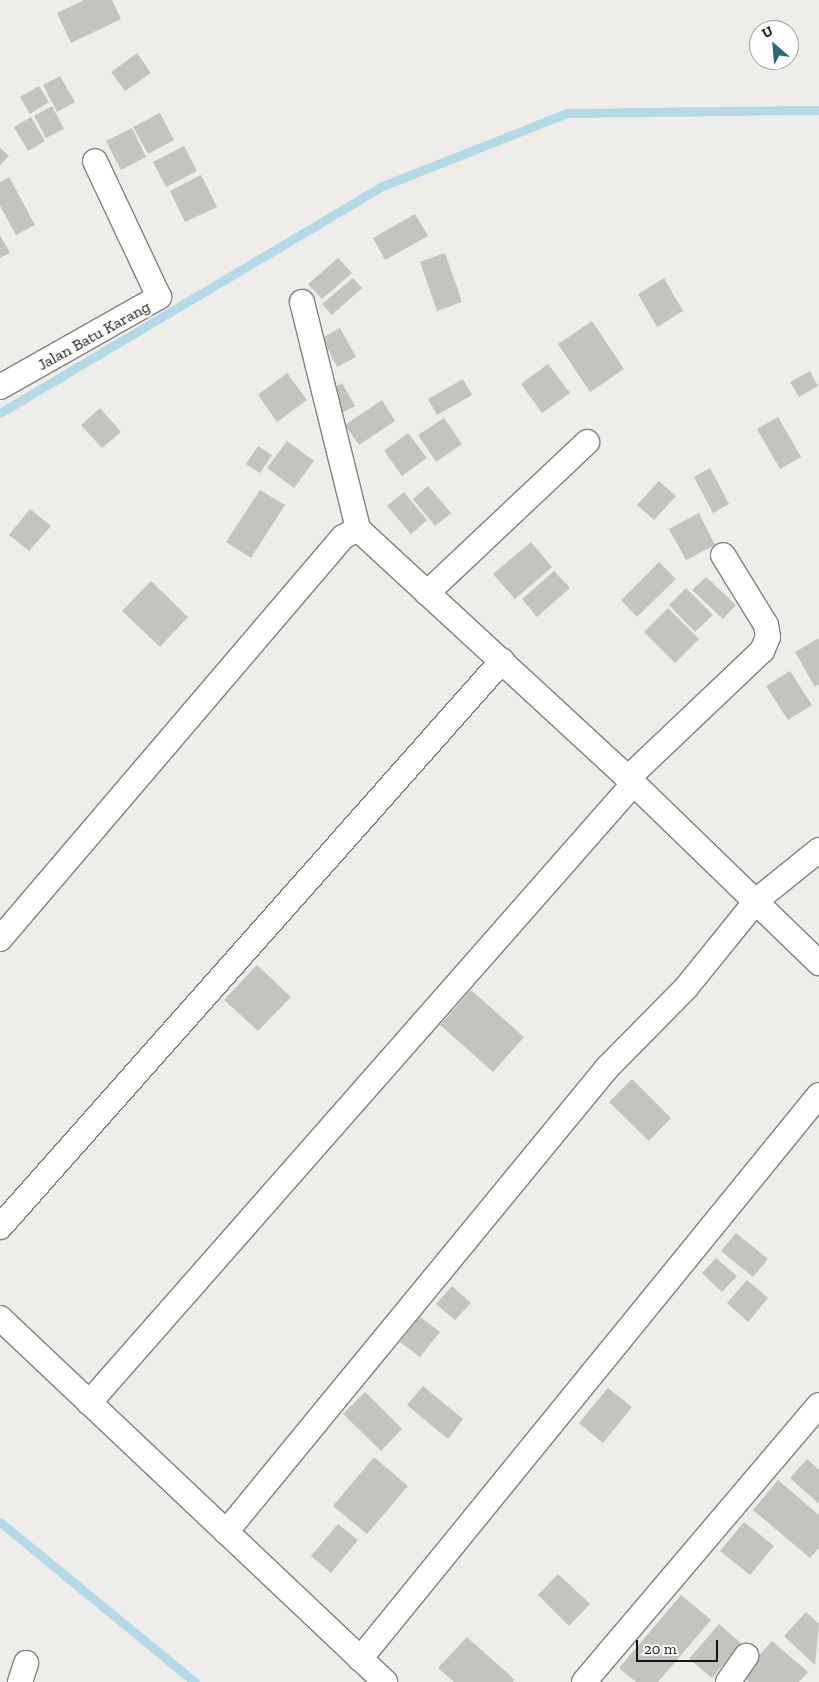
<!DOCTYPE html>
<style>
body{margin:0}
#map{position:relative;width:819px;height:1682px;overflow:hidden;background:#eeedea;font-family:"Zilla Slab",serif}
div>[style]{position:absolute}
[style*='--x']{left:calc(var(--x)*1px);top:calc(var(--y)*1px);width:calc(var(--w)*1px);rotate:calc(var(--a)*1deg)}
.stream>*{height:9px;margin:-4.5px;padding:0 4.5px;transform-origin:4.5px;border-radius:4.5px;background:#b4dae8}
.building>*{inset:0;background:#c5c3c0}
.roads{filter:drop-shadow(1px 0 #83827f) drop-shadow(-1px 0 #83827f) drop-shadow(0 1px #83827f) drop-shadow(0 -1px #83827f)}
.street>*{height:24px;margin:-12px;padding:0 12px;transform-origin:12px;border-radius:12px;background:#fff}
span{translate:-50% -50%;white-space:nowrap;text-align:center;line-height:1.15;-webkit-text-stroke:5px #fff;paint-order:stroke}
.street-label{font-size:16px;color:#151413}
.north{position:absolute;left:749px;top:20px;width:50px;height:50px;box-sizing:border-box;background:#fff;border:1px solid #a1a1a1;border-radius:50%;rotate:333deg;font-size:14px;font-weight:700;line-height:20px;text-align:center;color:#151413}
.north::after{content:'';display:block;margin:auto;width:18px;height:22px;background:#29697e;clip-path:polygon(50% 0,100% 100%,50% 72%,0 100%)}
.scale{position:absolute;left:636px;top:1640px;width:82px;height:22px;box-sizing:border-box;border:2px solid #151413;border-top:0;padding-left:6px;font-size:15px;line-height:18px;white-space:nowrap;color:#151413;-webkit-text-stroke:4px #fff;paint-order:stroke}
</style>
<div id="map">
<div class="stream">
<i style="--x:0;--y:413;--w:442;--a:-30.7"></i>
<i style="--x:380;--y:187;--w:201;--a:-21.6"></i>
<i style="--x:567;--y:113;--w:252;--a:-0.7"></i>
<i style="--x:0;--y:1522;--w:252;--a:39.4"></i>
</div>
<div class="building">
<i style="clip-path:polygon(84px 0,112px 0,121px 19px,71px 43px,57px 13px)"></i>
<i style="clip-path:polygon(137px 53px,151px 73px,125px 91px,111px 72px)"></i>
<i style="clip-path:polygon(60px 76px,75px 102px,57px 112px,43px 85px)"></i>
<i style="clip-path:polygon(39px 86px,49px 102px,30px 114px,20px 97px)"></i>
<i style="clip-path:polygon(52px 106px,64px 129px,46px 138px,34px 116px)"></i>
<i style="clip-path:polygon(160px 113px,174px 140px,148px 154px,133px 127px)"></i>
<i style="clip-path:polygon(31px 117px,45px 141px,28px 151px,14px 127px)"></i>
<i style="clip-path:polygon(132px 128px,146px 157px,121px 170px,106px 141px)"></i>
<i style="clip-path:polygon(184px 146px,197px 171px,166px 187px,153px 162px)"></i>
<i style="clip-path:polygon(0 148px,9px 156px,0 165px)"></i>
<i style="clip-path:polygon(201px 175px,217px 207px,185px 222px,170px 191px)"></i>
<i style="clip-path:polygon(9px 177px,35px 225px,16px 235px,0 206px,0 182px)"></i>
<i style="clip-path:polygon(415px 214px,428px 236px,385px 260px,373px 238px)"></i>
<i style="clip-path:polygon(0 235px,10px 253px,0 258px)"></i>
<i style="clip-path:polygon(445px 253px,462px 302px,437px 311px,420px 262px)"></i>
<i style="clip-path:polygon(338px 258px,352px 273px,322px 299px,308px 284px)"></i>
<i style="clip-path:polygon(353px 278px,362px 288px,332px 315px,322px 304px)"></i>
<i style="clip-path:polygon(664px 278px,683px 311px,657px 327px,638px 294px)"></i>
<i style="clip-path:polygon(592px 321px,624px 369px,590px 392px,558px 344px)"></i>
<i style="clip-path:polygon(340px 328px,356px 357px,337px 367px,322px 338px)"></i>
<i style="clip-path:polygon(548px 364px,570px 393px,542px 413px,521px 384px)"></i>
<i style="clip-path:polygon(810px 371px,818px 386px,799px 397px,790px 382px)"></i>
<i style="clip-path:polygon(287px 373px,307px 400px,277px 422px,258px 395px)"></i>
<i style="clip-path:polygon(463px 379px,472px 395px,437px 415px,428px 399px)"></i>
<i style="clip-path:polygon(342px 383px,355px 406px,340px 414px,328px 391px)"></i>
<i style="clip-path:polygon(382px 400px,395px 421px,359px 445px,345px 425px)"></i>
<i style="clip-path:polygon(100px 408px,121px 432px,102px 448px,81px 425px)"></i>
<i style="clip-path:polygon(778px 417px,801px 457px,780px 469px,757px 429px)"></i>
<i style="clip-path:polygon(444px 418px,462px 444px,436px 462px,418px 435px)"></i>
<i style="clip-path:polygon(408px 433px,427px 458px,402px 476px,384px 451px)"></i>
<i style="clip-path:polygon(287px 441px,314px 461px,294px 488px,267px 468px)"></i>
<i style="clip-path:polygon(258px 446px,272px 455px,260px 473px,246px 464px)"></i>
<i style="clip-path:polygon(710px 468px,729px 504px,713px 513px,694px 477px)"></i>
<i style="clip-path:polygon(659px 481px,676px 496px,654px 520px,637px 505px)"></i>
<i style="clip-path:polygon(428px 486px,451px 513px,435px 526px,413px 499px)"></i>
<i style="clip-path:polygon(260px 490px,285px 505px,251px 558px,226px 542px)"></i>
<i style="clip-path:polygon(404px 492px,427px 520px,411px 534px,387px 506px)"></i>
<i style="clip-path:polygon(30px 509px,51px 526px,29px 551px,9px 535px)"></i>
<i style="clip-path:polygon(699px 513px,715px 545px,686px 560px,669px 529px)"></i>
<i style="clip-path:polygon(531px 542px,552px 567px,515px 599px,493px 574px)"></i>
<i style="clip-path:polygon(659px 562px,676px 579px,637px 617px,621px 600px)"></i>
<i style="clip-path:polygon(554px 571px,570px 588px,537px 617px,522px 599px)"></i>
<i style="clip-path:polygon(706px 577px,736px 605px,723px 619px,692px 590px)"></i>
<i style="clip-path:polygon(151px 581px,188px 617px,160px 647px,122px 611px)"></i>
<i style="clip-path:polygon(686px 588px,713px 615px,695px 632px,669px 605px)"></i>
<i style="clip-path:polygon(668px 608px,699px 639px,675px 663px,644px 632px)"></i>
<i style="clip-path:polygon(819px 638px,819px 684px,815px 687px,795px 652px)"></i>
<i style="clip-path:polygon(790px 671px,812px 705px,788px 720px,766px 686px)"></i>
<i style="clip-path:polygon(257px 965px,291px 997px,258px 1031px,224px 1000px)"></i>
<i style="clip-path:polygon(471px 990px,524px 1037px,493px 1072px,440px 1025px)"></i>
<i style="clip-path:polygon(632px 1079px,671px 1118px,649px 1141px,609px 1102px)"></i>
<i style="clip-path:polygon(736px 1233px,768px 1259px,753px 1277px,721px 1251px)"></i>
<i style="clip-path:polygon(716px 1258px,737px 1276px,722px 1292px,702px 1273px)"></i>
<i style="clip-path:polygon(747px 1280px,768px 1298px,748px 1322px,727px 1303px)"></i>
<i style="clip-path:polygon(452px 1286px,471px 1303px,455px 1320px,436px 1304px)"></i>
<i style="clip-path:polygon(420px 1317px,440px 1332px,420px 1357px,400px 1342px)"></i>
<i style="clip-path:polygon(423px 1386px,463px 1419px,448px 1439px,407px 1405px)"></i>
<i style="clip-path:polygon(608px 1388px,632px 1407px,603px 1443px,579px 1423px)"></i>
<i style="clip-path:polygon(365px 1392px,402px 1429px,381px 1451px,343px 1414px)"></i>
<i style="clip-path:polygon(374px 1457px,408px 1486px,367px 1534px,333px 1506px)"></i>
<i style="clip-path:polygon(807px 1459px,819px 1470px,819px 1504px,790px 1478px)"></i>
<i style="clip-path:polygon(778px 1480px,819px 1515px,819px 1548px,810px 1558px,753px 1510px)"></i>
<i style="clip-path:polygon(744px 1522px,774px 1546px,750px 1575px,720px 1551px)"></i>
<i style="clip-path:polygon(338px 1524px,358px 1540px,331px 1573px,311px 1556px)"></i>
<i style="clip-path:polygon(558px 1574px,590px 1604px,569px 1626px,538px 1595px)"></i>
<i style="clip-path:polygon(681px 1595px,711px 1620px,658px 1682px,636px 1682px,619px 1668px)"></i>
<i style="clip-path:polygon(806px 1612px,819px 1624px,815px 1665px,784px 1636px)"></i>
<i style="clip-path:polygon(719px 1624px,741px 1643px,712px 1678px,689px 1659px)"></i>
<i style="clip-path:polygon(467px 1637px,515px 1680px,513px 1682px,454px 1682px,438px 1668px)"></i>
<i style="clip-path:polygon(772px 1641px,808px 1672px,799px 1682px,749px 1682px,742px 1675px)"></i>
</div>
<div class="roads">
<div class="street">
<i style="--x:302;--y:302;--w:234;--a:76.1"></i>
<i style="--x:0;--y:387;--w:183;--a:-29.5"></i>
<i style="--x:159;--y:297;--w:150;--a:-115.2"></i>
<i style="--x:427;--y:593;--w:220;--a:-43.3"></i>
<i style="--x:628;--y:778;--w:185;--a:-43.5"></i>
<i style="--x:762;--y:651;--w:15;--a:-67"></i>
<i style="--x:768;--y:637;--w:12;--a:-99"></i>
<i style="--x:766;--y:625;--w:82;--a:-121.6"></i>
<i style="--x:0;--y:939;--w:528;--a:-49.53"></i>
<i style="--x:343;--y:537;--w:17;--a:-28"></i>
<i style="--x:358;--y:529;--w:367;--a:42.7"></i>
<i style="--x:628;--y:778;--w:266;--a:44.1"></i>
<i style="--x:0;--y:1227;--w:757;--a:-48.43"></i>
<i style="--x:0;--y:1318;--w:530;--a:43.39"></i>
<i style="--x:89;--y:1403;--w:825;--a:-48.68"></i>
<i style="--x:226;--y:1532;--w:600;--a:-50.61"></i>
<i style="--x:607;--y:1068;--w:111;--a:-45.4"></i>
<i style="--x:685;--y:989;--w:114;--a:-51"></i>
<i style="--x:757;--y:900;--w:80;--a:-38.9"></i>
<i style="--x:360;--y:1659;--w:727;--a:-50.86"></i>
<i style="--x:20;--y:1682;--w:20;--a:-72"></i>
<i style="--x:584;--y:1682;--w:363;--a:-49.7"></i>
<i style="--x:728;--y:1682;--w:32;--a:-55"></i>
</div>
</div>
<div class="street-label">
<span style="left:94px;top:336px;rotate:-29deg">Jalan Batu Karang</span>
</div>
<div class="north">U</div>
<div class="scale">20 m</div>
</div>
